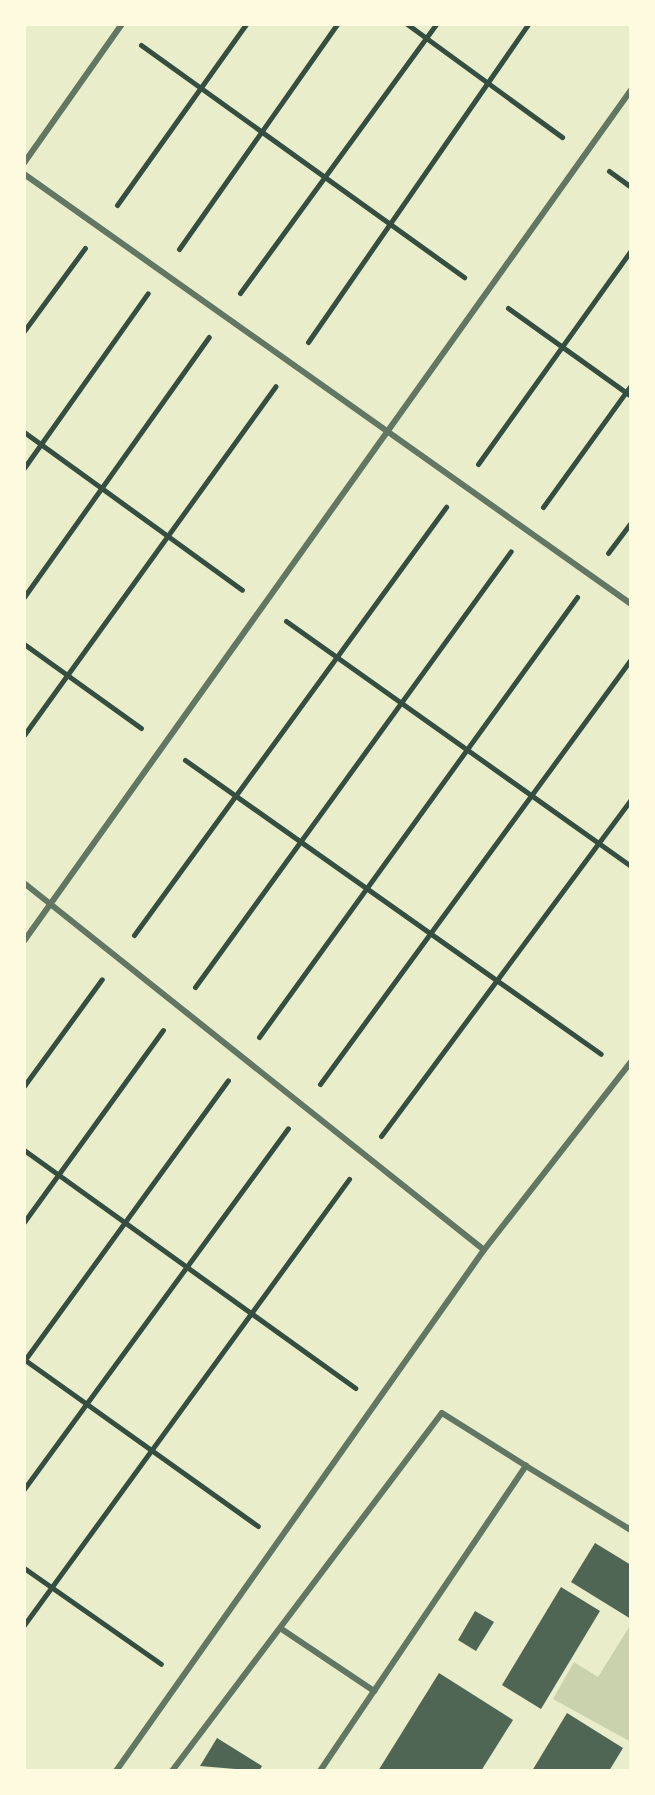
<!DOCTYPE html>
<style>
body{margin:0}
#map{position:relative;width:655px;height:1795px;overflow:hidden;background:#e9edc9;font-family:Signika,sans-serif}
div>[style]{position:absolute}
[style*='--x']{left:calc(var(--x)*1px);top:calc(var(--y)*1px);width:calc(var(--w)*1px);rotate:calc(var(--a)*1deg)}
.green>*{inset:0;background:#cad2ad}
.building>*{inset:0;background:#4f6655}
.path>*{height:5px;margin:-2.5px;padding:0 2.5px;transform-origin:2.5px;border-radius:2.5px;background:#344e41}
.service>*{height:6px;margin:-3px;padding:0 3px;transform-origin:3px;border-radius:3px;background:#617663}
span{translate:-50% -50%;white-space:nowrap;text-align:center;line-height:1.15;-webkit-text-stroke:6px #fefae0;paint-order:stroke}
.frame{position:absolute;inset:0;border:26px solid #fefae0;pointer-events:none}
</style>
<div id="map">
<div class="green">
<i style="clip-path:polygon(631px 1624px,631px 1742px,553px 1699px,574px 1662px,598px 1677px)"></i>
</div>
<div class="building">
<i style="clip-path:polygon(595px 1543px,631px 1565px,631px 1619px,571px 1582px)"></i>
<i style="clip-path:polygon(561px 1587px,600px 1611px,541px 1709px,502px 1685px)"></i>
<i style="clip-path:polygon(475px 1611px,494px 1622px,476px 1651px,458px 1640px)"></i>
<i style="clip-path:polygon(439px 1673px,513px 1720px,481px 1771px,378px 1771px)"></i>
<i style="clip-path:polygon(567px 1713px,623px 1748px,609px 1771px,532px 1771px)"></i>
<i style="clip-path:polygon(217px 1738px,262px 1766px,259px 1771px,200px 1766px)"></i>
</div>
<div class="path">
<i style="--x:407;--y:24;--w:192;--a:36.1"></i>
<i style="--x:141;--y:45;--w:398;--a:35.7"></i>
<i style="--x:609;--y:171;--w:27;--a:36"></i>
<i style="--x:117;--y:205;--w:222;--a:-54.5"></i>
<i style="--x:179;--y:249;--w:275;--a:-54.9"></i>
<i style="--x:240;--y:293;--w:333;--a:-53.9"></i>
<i style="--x:508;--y:308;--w:151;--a:35.6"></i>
<i style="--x:24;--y:331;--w:103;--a:-53.7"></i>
<i style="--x:308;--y:342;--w:387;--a:-55.3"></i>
<i style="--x:24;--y:432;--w:269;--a:35.9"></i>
<i style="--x:478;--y:464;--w:263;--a:-54.4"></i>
<i style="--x:24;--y:468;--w:214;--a:-54.7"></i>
<i style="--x:543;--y:507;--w:150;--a:-54.2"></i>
<i style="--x:608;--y:553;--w:39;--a:-53"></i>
<i style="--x:24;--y:597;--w:319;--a:-54.6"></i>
<i style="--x:286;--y:621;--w:423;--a:35.4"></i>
<i style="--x:24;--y:644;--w:144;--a:35.7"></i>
<i style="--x:24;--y:735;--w:430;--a:-54.2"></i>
<i style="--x:185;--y:760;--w:509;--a:35.25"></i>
<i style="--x:134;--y:935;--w:530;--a:-53.91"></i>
<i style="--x:195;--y:987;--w:538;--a:-54.07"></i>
<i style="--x:259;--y:1037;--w:543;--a:-54.14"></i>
<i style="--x:320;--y:1084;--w:527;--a:-53.8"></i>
<i style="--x:24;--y:1086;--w:132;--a:-53.9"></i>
<i style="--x:381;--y:1136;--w:420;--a:-53.4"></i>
<i style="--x:24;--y:1150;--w:408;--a:35.7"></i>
<i style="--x:24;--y:1222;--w:237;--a:-54.1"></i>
<i style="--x:25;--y:1360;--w:286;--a:35.5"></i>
<i style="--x:24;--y:1361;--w:347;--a:-54"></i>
<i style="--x:24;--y:1489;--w:447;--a:-53.8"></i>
<i style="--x:24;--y:1568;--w:167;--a:35"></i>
<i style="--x:24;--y:1625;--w:552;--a:-53.92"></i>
</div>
<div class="service">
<i style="--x:24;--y:163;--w:170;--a:-54.8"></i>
<i style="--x:24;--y:174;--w:744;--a:35.31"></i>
<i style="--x:24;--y:883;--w:588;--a:38.58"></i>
<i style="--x:24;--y:941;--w:1045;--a:-54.5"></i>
<i style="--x:283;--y:1630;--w:110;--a:33.8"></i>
<i style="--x:374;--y:1691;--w:272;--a:-56"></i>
<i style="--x:526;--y:1466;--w:123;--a:31.4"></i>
<i style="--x:116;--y:1771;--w:638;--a:-54.77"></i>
<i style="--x:484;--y:1250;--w:239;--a:-52"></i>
<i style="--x:172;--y:1771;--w:448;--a:-53"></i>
<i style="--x:442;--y:1413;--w:99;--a:32.2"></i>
<i style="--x:320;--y:1771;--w:97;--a:-56"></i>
</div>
<div class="frame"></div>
</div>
